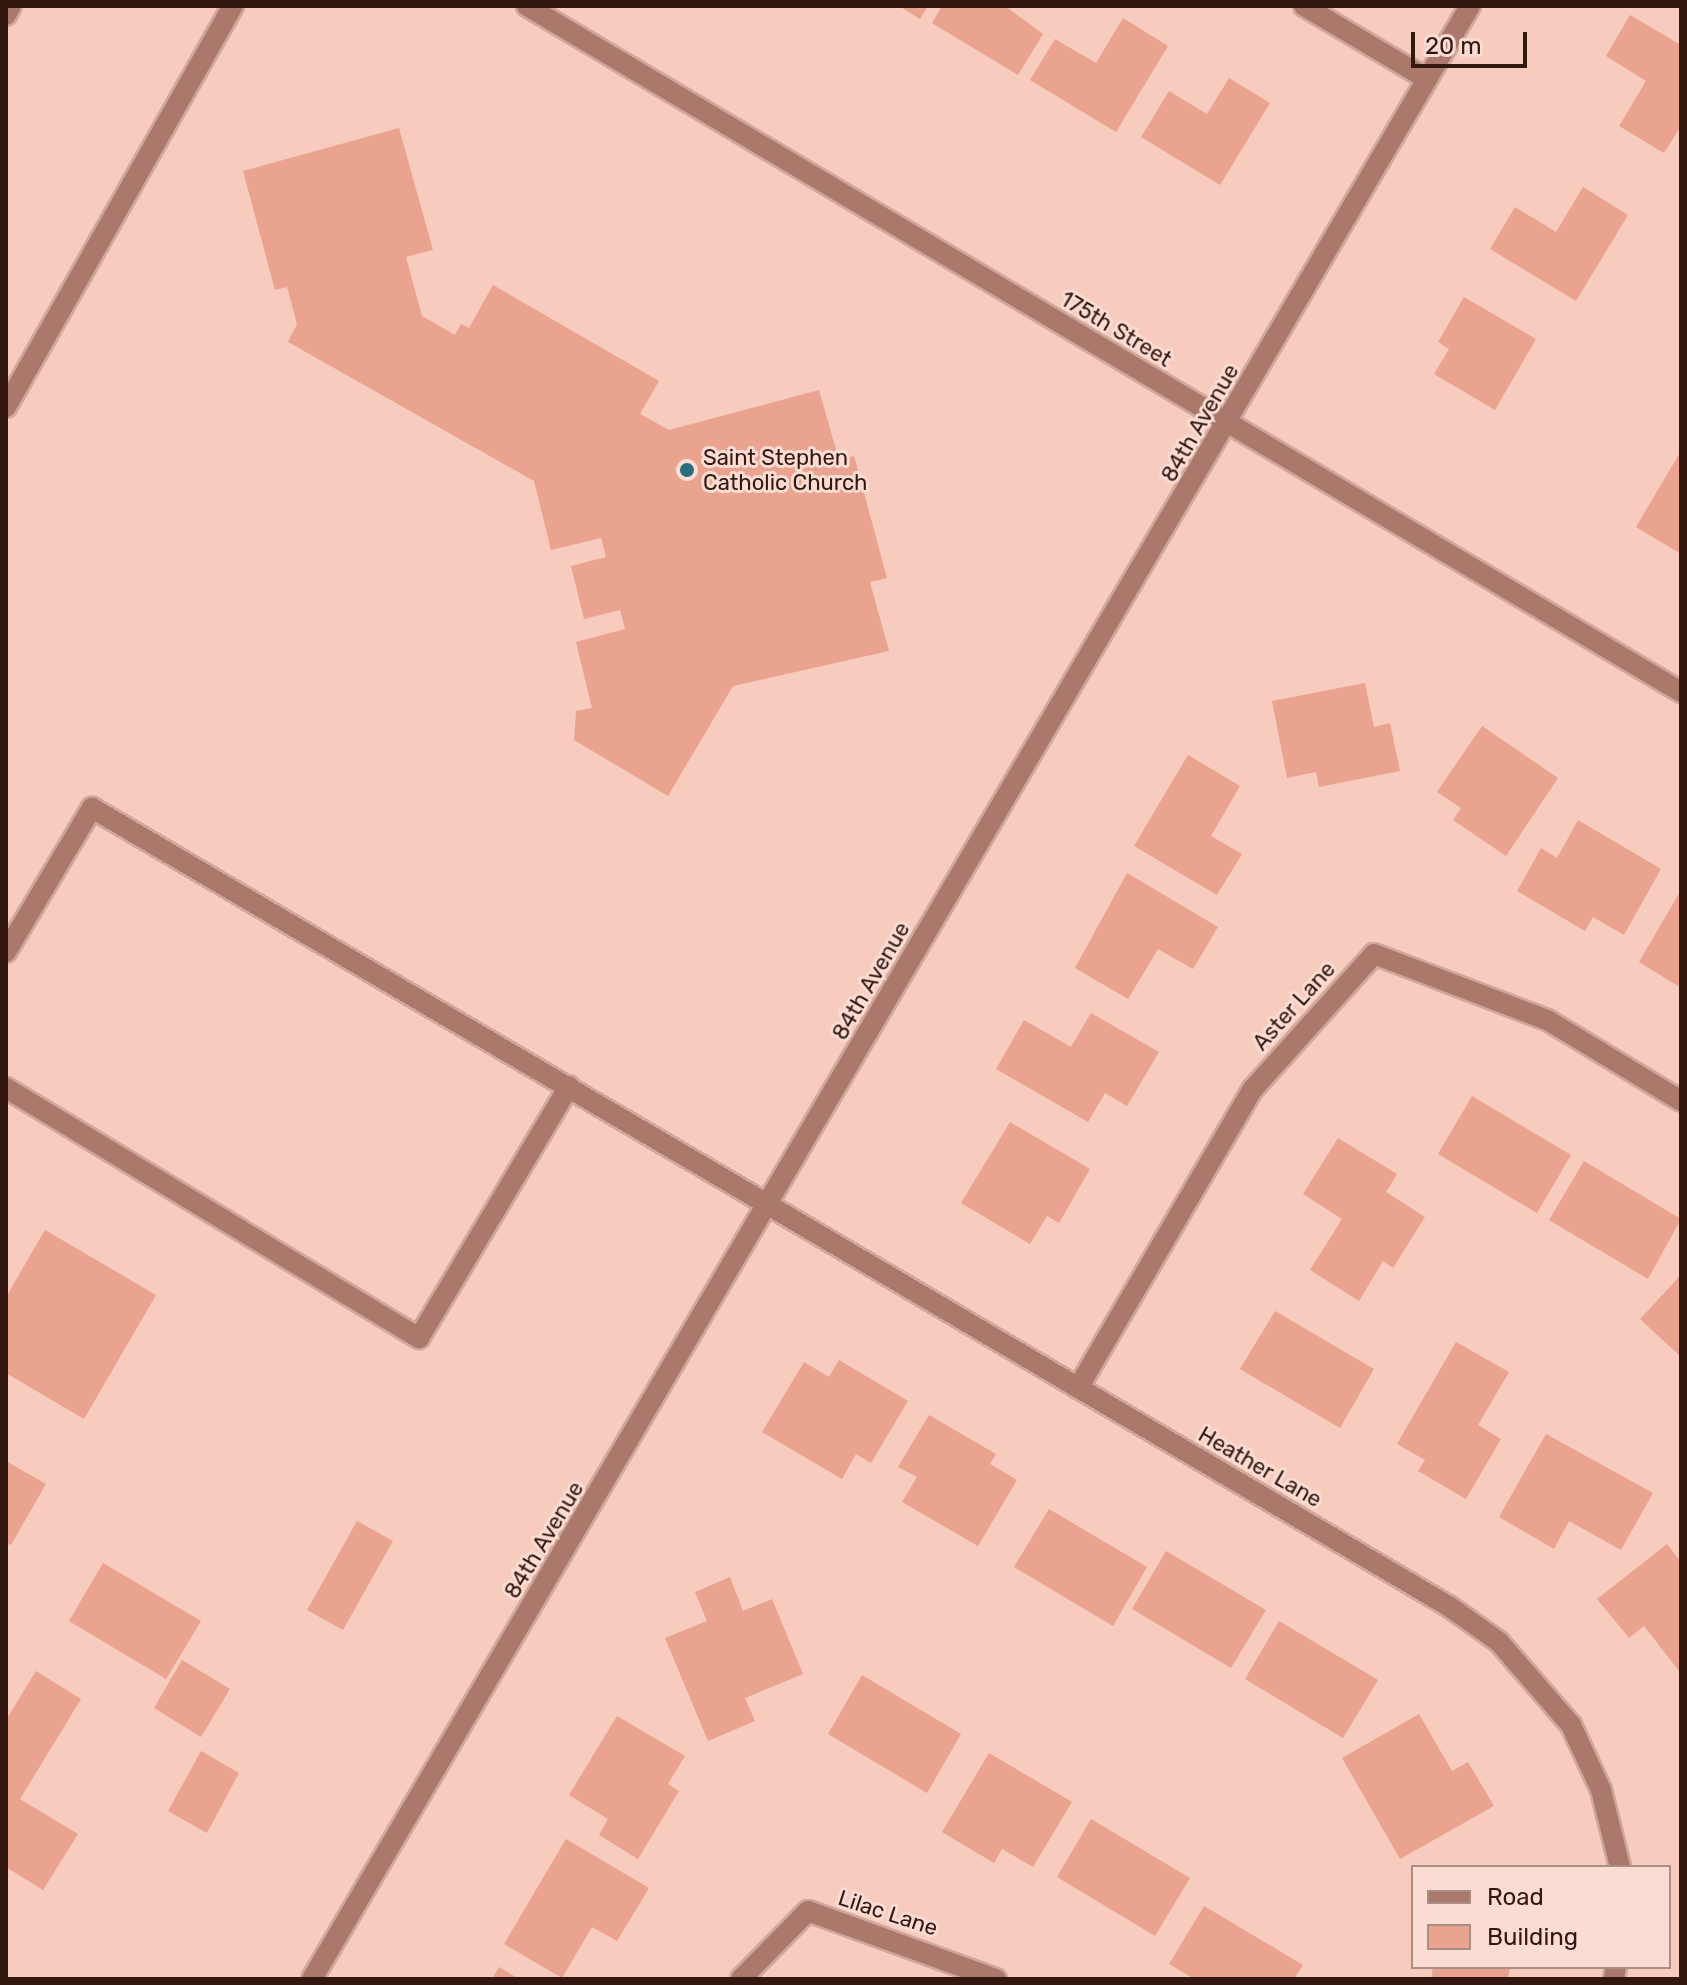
<!DOCTYPE html>
<style>
body{margin:0}
#map{position:relative;width:1687px;height:1985px;overflow:hidden;background:#f7cbbe;font-family:Rubik,sans-serif}
div>[style]{position:absolute}
[style*='--x']{left:calc(var(--x)*1px);top:calc(var(--y)*1px);width:calc(var(--w)*1px);rotate:calc(var(--a)*1deg)}
.building>*{inset:0;background:#e9a38e}
.roads{filter:drop-shadow(2px 0 #d0a79b) drop-shadow(-2px 0 #d0a79b) drop-shadow(0 2px #d0a79b) drop-shadow(0 -2px #d0a79b)}
.service>*{height:20px;margin:-10px;padding:0 10px;transform-origin:10px;border-radius:10px;background:#aa796b}
.minor>*{height:20px;margin:-10px;padding:0 10px;transform-origin:10px;border-radius:10px;background:#aa796b}
.dots>*{width:22px;height:22px;translate:-50% -50%;box-sizing:border-box;border:4px solid #fadcd3;border-radius:50%}
span{translate:-50% -50%;white-space:nowrap;text-align:center;line-height:1.15;-webkit-text-stroke:6px #fadcd3;paint-order:stroke}
.street-label{font-size:22px;color:#321811}
.poi-label{font-size:22px;color:#321811}
.left{translate:0 -50%;text-align:left}
.frame{position:absolute;inset:0;border:8px solid #321811;pointer-events:none}
.legend{position:absolute;left:1411px;top:1865px;width:260px;height:104px;box-sizing:border-box;background:#fadcd3;border:2px solid #aa8e85;margin:0;padding:10px 14px;list-style:none;font-size:24px;color:#321811}
.legend li{display:flex;align-items:center;gap:16px;height:40px}
.legend b{width:40px;border:2px solid #aa8e85}
.scale{position:absolute;left:1411px;top:32px;width:116px;height:36px;box-sizing:border-box;border:4px solid #321811;border-top:0;padding-left:10px;font-size:24px;line-height:28px;white-space:nowrap;color:#321811;-webkit-text-stroke:6px #fadcd3;paint-order:stroke}
</style>
<div id="map">
<div class="building">
<i style="clip-path:polygon(899px 6px,928px 6px,920px 19px)"></i>
<i style="clip-path:polygon(942px 6px,1005px 6px,1043px 34px,1018px 75px,932px 23px)"></i>
<i style="clip-path:polygon(1630px 15px,1681px 45px,1681px 126px,1664px 153px,1619px 126px,1646px 81px,1606px 56px)"></i>
<i style="clip-path:polygon(1123px 18px,1168px 46px,1116px 132px,1030px 80px,1055px 39px,1096px 63px)"></i>
<i style="clip-path:polygon(1229px 78px,1270px 103px,1220px 185px,1141px 137px,1169px 91px,1207px 114px)"></i>
<i style="clip-path:polygon(399px 128px,433px 250px,406px 257px,422px 316px,455px 335px,461px 324px,469px 328px,493px 285px,659px 381px,640px 414px,669px 430px,819px 390px,839px 460px,854px 456px,887px 578px,870px 582px,889px 651px,733px 686px,668px 796px,574px 740px,576px 711px,592px 708px,576px 642px,625px 629px,620px 610px,584px 619px,571px 566px,606px 557px,601px 538px,551px 550px,534px 481px,288px 342px,297px 324px,287px 287px,275px 290px,243px 171px)"></i>
<i style="clip-path:polygon(1583px 187px,1628px 215px,1576px 301px,1490px 249px,1515px 207px,1556px 232px)"></i>
<i style="clip-path:polygon(1464px 297px,1536px 339px,1495px 410px,1434px 374px,1449px 349px,1438px 342px)"></i>
<i style="clip-path:polygon(1681px 451px,1681px 554px,1636px 527px)"></i>
<i style="clip-path:polygon(1365px 683px,1374px 727px,1390px 723px,1400px 771px,1319px 787px,1316px 772px,1287px 778px,1272px 701px)"></i>
<i style="clip-path:polygon(1482px 726px,1558px 778px,1506px 856px,1453px 820px,1461px 808px,1437px 792px)"></i>
<i style="clip-path:polygon(1188px 755px,1240px 786px,1211px 836px,1242px 854px,1217px 895px,1134px 846px)"></i>
<i style="clip-path:polygon(1578px 820px,1661px 869px,1624px 935px,1593px 917px,1585px 931px,1517px 891px,1541px 848px,1557px 858px)"></i>
<i style="clip-path:polygon(1127px 873px,1218px 927px,1193px 969px,1158px 949px,1128px 999px,1075px 968px)"></i>
<i style="clip-path:polygon(1681px 890px,1681px 981px,1678px 986px,1639px 962px)"></i>
<i style="clip-path:polygon(1091px 1013px,1159px 1052px,1127px 1106px,1105px 1093px,1088px 1122px,996px 1069px,1024px 1020px,1071px 1047px)"></i>
<i style="clip-path:polygon(1472px 1096px,1571px 1155px,1537px 1213px,1438px 1154px)"></i>
<i style="clip-path:polygon(1010px 1122px,1090px 1169px,1059px 1223px,1047px 1216px,1030px 1244px,961px 1203px)"></i>
<i style="clip-path:polygon(1338px 1138px,1397px 1174px,1386px 1192px,1425px 1217px,1393px 1268px,1383px 1261px,1359px 1301px,1310px 1270px,1342px 1219px,1303px 1194px)"></i>
<i style="clip-path:polygon(1584px 1161px,1681px 1219px,1648px 1279px,1549px 1220px)"></i>
<i style="clip-path:polygon(45px 1230px,156px 1295px,84px 1419px,6px 1373px,6px 1297px)"></i>
<i style="clip-path:polygon(1681px 1275px,1681px 1357px,1640px 1319px)"></i>
<i style="clip-path:polygon(1275px 1311px,1374px 1369px,1340px 1428px,1240px 1369px)"></i>
<i style="clip-path:polygon(1456px 1342px,1509px 1372px,1478px 1425px,1501px 1439px,1466px 1499px,1418px 1471px,1425px 1460px,1397px 1444px)"></i>
<i style="clip-path:polygon(839px 1360px,908px 1401px,871px 1463px,856px 1454px,842px 1479px,762px 1432px,804px 1362px,829px 1377px)"></i>
<i style="clip-path:polygon(929px 1415px,996px 1454px,990px 1464px,1017px 1480px,978px 1546px,902px 1502px,917px 1477px,898px 1467px)"></i>
<i style="clip-path:polygon(1546px 1434px,1653px 1493px,1621px 1550px,1569px 1521px,1554px 1549px,1499px 1517px)"></i>
<i style="clip-path:polygon(6px 1461px,46px 1484px,11px 1545px,6px 1543px)"></i>
<i style="clip-path:polygon(1049px 1509px,1147px 1567px,1113px 1626px,1014px 1567px)"></i>
<i style="clip-path:polygon(357px 1521px,393px 1541px,343px 1630px,307px 1610px)"></i>
<i style="clip-path:polygon(1667px 1544px,1681px 1562px,1679px 1671px,1644px 1626px,1629px 1638px,1597px 1599px)"></i>
<i style="clip-path:polygon(1166px 1551px,1266px 1610px,1231px 1668px,1132px 1609px)"></i>
<i style="clip-path:polygon(103px 1563px,201px 1621px,166px 1679px,69px 1621px)"></i>
<i style="clip-path:polygon(730px 1577px,743px 1611px,772px 1599px,803px 1674px,745px 1698px,755px 1721px,708px 1741px,665px 1638px,707px 1621px,695px 1592px)"></i>
<i style="clip-path:polygon(1279px 1621px,1378px 1680px,1343px 1738px,1245px 1679px)"></i>
<i style="clip-path:polygon(182px 1660px,230px 1689px,201px 1737px,154px 1708px)"></i>
<i style="clip-path:polygon(36px 1671px,81px 1699px,20px 1799px,78px 1834px,43px 1890px,6px 1867px,6px 1720px)"></i>
<i style="clip-path:polygon(862px 1675px,961px 1734px,927px 1793px,828px 1734px)"></i>
<i style="clip-path:polygon(1419px 1714px,1452px 1771px,1468px 1762px,1494px 1806px,1400px 1859px,1342px 1758px)"></i>
<i style="clip-path:polygon(617px 1716px,685px 1756px,668px 1784px,679px 1791px,638px 1859px,599px 1835px,608px 1819px,569px 1795px)"></i>
<i style="clip-path:polygon(201px 1751px,239px 1773px,207px 1833px,168px 1811px)"></i>
<i style="clip-path:polygon(989px 1753px,1072px 1802px,1033px 1867px,1002px 1849px,994px 1863px,942px 1832px)"></i>
<i style="clip-path:polygon(1091px 1819px,1190px 1878px,1155px 1936px,1057px 1877px)"></i>
<i style="clip-path:polygon(566px 1839px,649px 1888px,617px 1941px,592px 1927px,562px 1978px,504px 1944px)"></i>
<i style="clip-path:polygon(1204px 1906px,1303px 1965px,1294px 1979px,1194px 1979px,1169px 1964px)"></i>
<i style="clip-path:polygon(499px 1967px,519px 1979px,492px 1979px)"></i>
<i style="clip-path:polygon(1433px 1967px,1510px 1967px,1508px 1979px,1431px 1979px)"></i>
</div>
<div class="roads">
<div class="service">
<i style="--x:6;--y:15;--w:10;--a:-61"></i>
<i style="--x:6;--y:407;--w:461;--a:-60.5"></i>
<i style="--x:6;--y:952;--w:168;--a:-59.2"></i>
<i style="--x:92;--y:808;--w:786;--a:30.41"></i>
<i style="--x:6;--y:1088;--w:483;--a:31.2"></i>
<i style="--x:419;--y:1338;--w:293;--a:-59.2"></i>
</div>
<div class="minor">
<i style="--x:527;--y:6;--w:1343;--a:30.73"></i>
<i style="--x:1304;--y:6;--w:143;--a:30.7"></i>
<i style="--x:770;--y:1206;--w:789;--a:30.53"></i>
<i style="--x:1450;--y:1607;--w:60;--a:35.5"></i>
<i style="--x:1499;--y:1642;--w:110;--a:49.1"></i>
<i style="--x:1571;--y:1725;--w:72;--a:65.2"></i>
<i style="--x:1601;--y:1790;--w:79;--a:76.1"></i>
<i style="--x:1078;--y:1388;--w:346;--a:-59.7"></i>
<i style="--x:1253;--y:1089;--w:181;--a:-48.1"></i>
<i style="--x:1374;--y:954;--w:187;--a:20.9"></i>
<i style="--x:1549;--y:1021;--w:154;--a:31.2"></i>
<i style="--x:312;--y:1979;--w:2288;--a:-59.59"></i>
<i style="--x:741;--y:1979;--w:95;--a:-45.4"></i>
<i style="--x:808;--y:1911;--w:200;--a:19.9"></i>
<i style="--x:1614;--y:1979;--w:12;--a:-81"></i>
</div>
</div>
<div class="dots">
<i style="left:687px;top:470px;background:#2a6e7e"></i>
</div>
<div class="street-label">
<span style="left:1116px;top:329px;rotate:31deg">175th Street</span>
<span style="left:1200px;top:423px;rotate:-60deg">84th Avenue</span>
<span style="left:871px;top:981px;rotate:-60deg">84th Avenue</span>
<span style="left:1294px;top:1006px;rotate:-48deg">Aster Lane</span>
<span style="left:1260px;top:1467px;rotate:30deg">Heather Lane</span>
<span style="left:544px;top:1540px;rotate:-59deg">84th Avenue</span>
<span style="left:888px;top:1913px;rotate:18deg">Lilac Lane</span>
</div>
<div class="poi-label">
<span class="left" style="left:703px;top:470px">Saint Stephen<br>Catholic Church</span>
</div>
<div class="frame"></div>
<ul class="legend">
<li><b style="height:10px;background:#aa796b"></b>Road</li>
<li><b style="height:22px;background:#e9a38e"></b>Building</li>
</ul>
<div class="scale">20 m</div>
</div>
